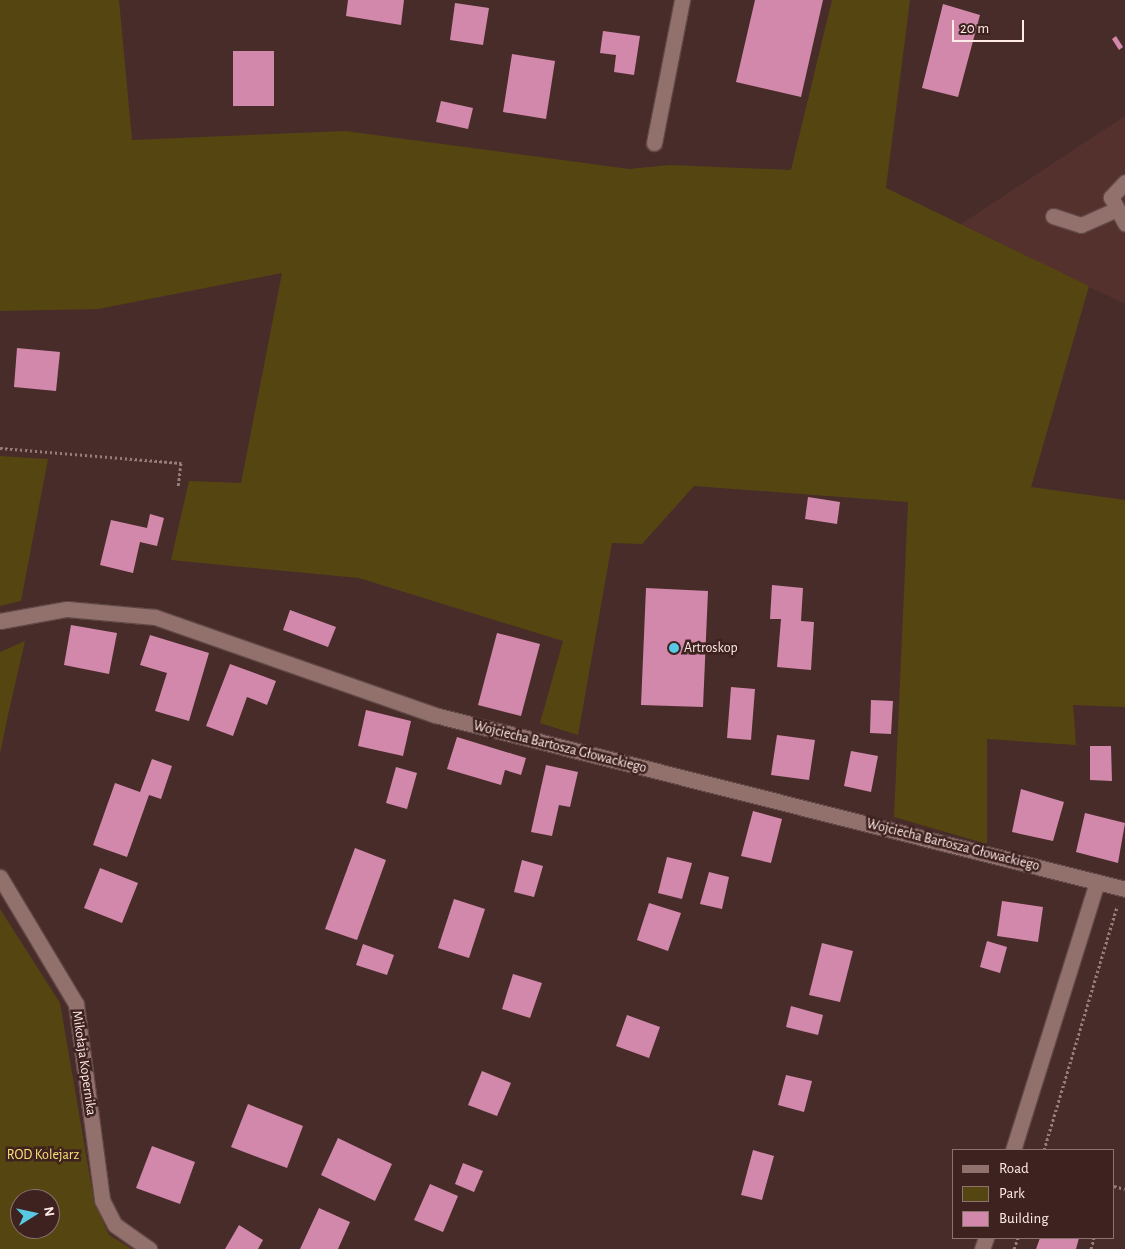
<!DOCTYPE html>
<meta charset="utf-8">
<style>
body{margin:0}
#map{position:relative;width:1125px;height:1249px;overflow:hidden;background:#482c2a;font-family:"Alegreya Sans",sans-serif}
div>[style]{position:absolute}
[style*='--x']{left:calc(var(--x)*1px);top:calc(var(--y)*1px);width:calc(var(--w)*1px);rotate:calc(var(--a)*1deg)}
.built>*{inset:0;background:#55312e}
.green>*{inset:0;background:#554611}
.building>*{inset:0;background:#d288aa}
.path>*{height:3px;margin-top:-1.5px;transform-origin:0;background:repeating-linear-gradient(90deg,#967d7b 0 2.5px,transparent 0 5px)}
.roads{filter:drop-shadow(1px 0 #604846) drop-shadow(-1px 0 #604846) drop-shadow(0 1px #604846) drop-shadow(0 -1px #604846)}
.minor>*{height:15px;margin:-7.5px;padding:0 7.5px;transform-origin:7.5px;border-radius:7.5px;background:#92716d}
.dots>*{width:14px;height:14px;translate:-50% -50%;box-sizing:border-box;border:2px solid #3e2220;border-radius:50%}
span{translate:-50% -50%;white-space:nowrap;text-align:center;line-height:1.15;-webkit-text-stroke:5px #3e2220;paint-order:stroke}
.poi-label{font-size:14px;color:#ffece9}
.left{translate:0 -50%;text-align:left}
.street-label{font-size:14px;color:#ffece9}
.park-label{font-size:14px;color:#ffe077}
.legend{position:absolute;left:952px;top:1149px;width:162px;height:90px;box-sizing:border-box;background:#3e2220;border:1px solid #8b7370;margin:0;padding:6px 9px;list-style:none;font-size:15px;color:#ffece9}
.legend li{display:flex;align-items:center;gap:10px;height:25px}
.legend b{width:25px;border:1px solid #8b7370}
.north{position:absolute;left:10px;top:1189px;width:50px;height:50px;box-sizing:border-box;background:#3e2220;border:1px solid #8b7370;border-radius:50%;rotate:80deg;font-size:14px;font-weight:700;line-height:20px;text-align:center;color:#ffece9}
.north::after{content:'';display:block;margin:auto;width:18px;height:22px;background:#57c9e2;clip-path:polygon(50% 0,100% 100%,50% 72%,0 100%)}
.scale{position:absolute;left:952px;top:20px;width:72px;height:22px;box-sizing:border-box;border:2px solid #ffece9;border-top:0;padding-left:6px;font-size:15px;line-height:18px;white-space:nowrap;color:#ffece9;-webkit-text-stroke:4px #3e2220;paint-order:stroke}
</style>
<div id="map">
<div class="built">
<i style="clip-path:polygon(1125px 116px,1125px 304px,961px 224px)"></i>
</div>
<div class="green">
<i style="clip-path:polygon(0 0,119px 0,132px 140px,345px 131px,629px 169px,670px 165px,791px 170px,832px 0,910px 0,886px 188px,1089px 286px,1031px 487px,1125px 500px,1125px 707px,1073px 705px,1076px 745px,987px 739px,987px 844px,894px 817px,908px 502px,694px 486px,642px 544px,612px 543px,578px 735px,540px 723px,563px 641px,359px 578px,171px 560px,189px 481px,241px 483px,282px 273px,98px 309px,0 311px)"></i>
<i style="clip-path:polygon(0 456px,48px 459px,21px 601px,0 606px)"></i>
<i style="clip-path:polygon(25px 641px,8px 715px,0 754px,0 652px)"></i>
<i style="clip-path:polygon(evenodd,0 909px,60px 1003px,94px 1201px,109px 1235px,132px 1249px,0 1249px,0 909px,20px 1199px,50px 1199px,50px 1229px,20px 1229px,20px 1199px)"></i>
</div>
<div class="building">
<i style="clip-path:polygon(348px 0,404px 0,401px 25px,346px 16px)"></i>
<i style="clip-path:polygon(755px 0,823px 0,801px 97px,736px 82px)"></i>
<i style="clip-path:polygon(455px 3px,489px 8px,483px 45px,450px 40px)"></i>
<i style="clip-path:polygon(943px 4px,980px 15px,958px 97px,922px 88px)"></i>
<i style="clip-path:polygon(603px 31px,640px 36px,634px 75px,614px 72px,616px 55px,600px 53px)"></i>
<i style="clip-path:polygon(1116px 36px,1123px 47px,1119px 50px,1112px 39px)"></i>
<i style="clip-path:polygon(233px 51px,274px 51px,274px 106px,233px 106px)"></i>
<i style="clip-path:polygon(512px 54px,555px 61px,546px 119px,503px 112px)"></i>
<i style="clip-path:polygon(441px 101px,473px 108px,468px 129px,436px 122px)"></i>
<i style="clip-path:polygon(17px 348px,60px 352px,56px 391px,14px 387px)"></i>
<i style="clip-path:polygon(808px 497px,840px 502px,837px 524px,805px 519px)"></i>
<i style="clip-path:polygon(150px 514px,164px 518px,157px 546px,140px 542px,133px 573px,100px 565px,111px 520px,147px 528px)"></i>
<i style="clip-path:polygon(772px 585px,803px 588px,801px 621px,814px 622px,811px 670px,777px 667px,781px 619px,770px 619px)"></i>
<i style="clip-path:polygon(646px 588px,708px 591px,703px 707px,641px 705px)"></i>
<i style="clip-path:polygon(290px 610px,336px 627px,328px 647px,283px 630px)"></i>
<i style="clip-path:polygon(71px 625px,117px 633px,109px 674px,64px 665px)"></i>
<i style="clip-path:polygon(497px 633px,540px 644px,521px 716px,478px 705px)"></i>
<i style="clip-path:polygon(150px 635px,209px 653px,189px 721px,155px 711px,167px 673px,140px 665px)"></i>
<i style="clip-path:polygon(230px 664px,276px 681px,267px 705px,247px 697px,233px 736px,206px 726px)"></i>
<i style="clip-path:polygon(731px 687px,755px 689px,751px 740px,727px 738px)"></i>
<i style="clip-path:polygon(871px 700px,893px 701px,891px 734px,870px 733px)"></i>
<i style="clip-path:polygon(366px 710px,411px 721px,403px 756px,358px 746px)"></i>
<i style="clip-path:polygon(777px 735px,815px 740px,809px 780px,771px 775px)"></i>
<i style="clip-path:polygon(457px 737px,526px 758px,521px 775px,505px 770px,501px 785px,447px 769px)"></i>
<i style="clip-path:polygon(1090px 746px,1111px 746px,1112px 781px,1090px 780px)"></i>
<i style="clip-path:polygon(851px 751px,878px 756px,871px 792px,844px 786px)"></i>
<i style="clip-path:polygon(152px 759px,172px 766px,161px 799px,149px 795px,127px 857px,93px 845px,115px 783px,140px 792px)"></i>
<i style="clip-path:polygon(546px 765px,578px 772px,570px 807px,559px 805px,552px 836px,531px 832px)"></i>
<i style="clip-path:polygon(396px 767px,417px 773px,407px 809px,386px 803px)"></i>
<i style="clip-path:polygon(1021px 789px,1064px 802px,1053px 841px,1012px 832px)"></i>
<i style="clip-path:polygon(753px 811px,782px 819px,771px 863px,741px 856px)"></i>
<i style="clip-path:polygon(1085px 813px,1125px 823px,1118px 863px,1076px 852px)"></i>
<i style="clip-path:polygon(355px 848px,386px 860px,357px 940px,325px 929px)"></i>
<i style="clip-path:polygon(667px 857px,692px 863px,682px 899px,658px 893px)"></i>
<i style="clip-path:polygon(522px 860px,543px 866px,534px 897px,514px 892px)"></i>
<i style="clip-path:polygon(100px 868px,138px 883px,122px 923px,84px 908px)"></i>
<i style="clip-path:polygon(709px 872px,729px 877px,722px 909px,700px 904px)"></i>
<i style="clip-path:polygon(454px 899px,485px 909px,469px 958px,438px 948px)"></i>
<i style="clip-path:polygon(1002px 901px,1043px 907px,1038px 942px,997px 936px)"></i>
<i style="clip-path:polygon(649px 903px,681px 913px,668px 951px,637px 940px)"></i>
<i style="clip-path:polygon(987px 941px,1007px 947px,1000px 973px,980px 967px)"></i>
<i style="clip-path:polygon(822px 943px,853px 951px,840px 1002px,809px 995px)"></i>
<i style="clip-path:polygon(363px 944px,394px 955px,387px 975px,356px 965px)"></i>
<i style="clip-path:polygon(513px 974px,542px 983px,530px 1018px,502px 1009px)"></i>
<i style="clip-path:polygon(791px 1006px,823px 1015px,818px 1035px,786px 1027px)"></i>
<i style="clip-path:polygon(627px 1015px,660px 1027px,649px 1058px,616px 1046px)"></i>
<i style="clip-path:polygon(482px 1071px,511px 1083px,497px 1116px,468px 1105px)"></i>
<i style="clip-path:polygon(786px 1075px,812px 1081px,804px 1112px,778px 1105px)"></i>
<i style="clip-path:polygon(248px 1104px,303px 1126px,287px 1168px,231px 1147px)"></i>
<i style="clip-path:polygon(338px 1138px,392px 1164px,375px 1201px,321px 1175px)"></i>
<i style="clip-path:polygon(152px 1146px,195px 1162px,180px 1204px,136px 1188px)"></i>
<i style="clip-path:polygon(753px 1150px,774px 1156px,762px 1200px,741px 1195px)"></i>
<i style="clip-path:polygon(463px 1163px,483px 1171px,474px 1192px,455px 1184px)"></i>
<i style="clip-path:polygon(430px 1184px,458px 1196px,443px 1232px,414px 1220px)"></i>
<i style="clip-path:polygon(319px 1208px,350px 1222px,338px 1249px,300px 1249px)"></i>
<i style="clip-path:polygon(239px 1225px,263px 1240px,258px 1249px,225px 1249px)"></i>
<i style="clip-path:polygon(1040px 1238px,1079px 1238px,1076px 1249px,1036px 1249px)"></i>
</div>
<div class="path">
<i style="--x:0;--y:448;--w:182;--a:4.7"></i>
<i style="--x:181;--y:463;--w:24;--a:97"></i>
<i style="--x:1044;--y:1150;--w:255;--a:-73.3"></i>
<i style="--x:1114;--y:1186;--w:11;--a:15"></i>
<i style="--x:1014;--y:1249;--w:12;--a:-70"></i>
<i style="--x:1091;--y:1249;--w:11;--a:-75"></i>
</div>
<div class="roads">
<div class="minor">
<i style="--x:654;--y:143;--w:146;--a:-78.9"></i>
<i style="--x:1125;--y:182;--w:21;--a:133"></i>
<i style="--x:1111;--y:197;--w:30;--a:62"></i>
<i style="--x:1053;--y:216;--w:29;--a:18"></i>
<i style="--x:1081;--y:225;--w:36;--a:-24"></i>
<i style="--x:0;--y:621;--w:68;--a:-10.2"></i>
<i style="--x:67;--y:609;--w:88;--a:5.2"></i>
<i style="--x:155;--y:617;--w:297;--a:19.3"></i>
<i style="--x:435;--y:715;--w:712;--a:14.15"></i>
<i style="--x:0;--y:877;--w:148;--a:59.1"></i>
<i style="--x:76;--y:1004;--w:198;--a:82.4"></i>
<i style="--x:102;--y:1200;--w:28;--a:63"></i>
<i style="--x:115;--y:1225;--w:42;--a:35.2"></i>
<i style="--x:1013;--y:1150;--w:281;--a:-72.6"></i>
<i style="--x:982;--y:1249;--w:12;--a:-70"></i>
</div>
</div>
<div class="dots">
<i style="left:674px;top:648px;background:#57c9e2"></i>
</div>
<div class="poi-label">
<span class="left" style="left:684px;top:648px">Artroskop</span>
</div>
<div class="street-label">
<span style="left:560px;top:747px;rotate:14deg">Wojciecha Bartosza Głowackiego</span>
<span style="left:953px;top:845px;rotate:14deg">Wojciecha Bartosza Głowackiego</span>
<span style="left:84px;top:1063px;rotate:82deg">Mikołaja Kopernika</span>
</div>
<div class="park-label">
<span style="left:43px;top:1155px">ROD Kolejarz</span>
</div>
<ul class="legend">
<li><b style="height:6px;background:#92716d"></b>Road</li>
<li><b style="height:14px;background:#554611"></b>Park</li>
<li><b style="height:14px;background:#d288aa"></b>Building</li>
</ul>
<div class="north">N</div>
<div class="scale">20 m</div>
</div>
